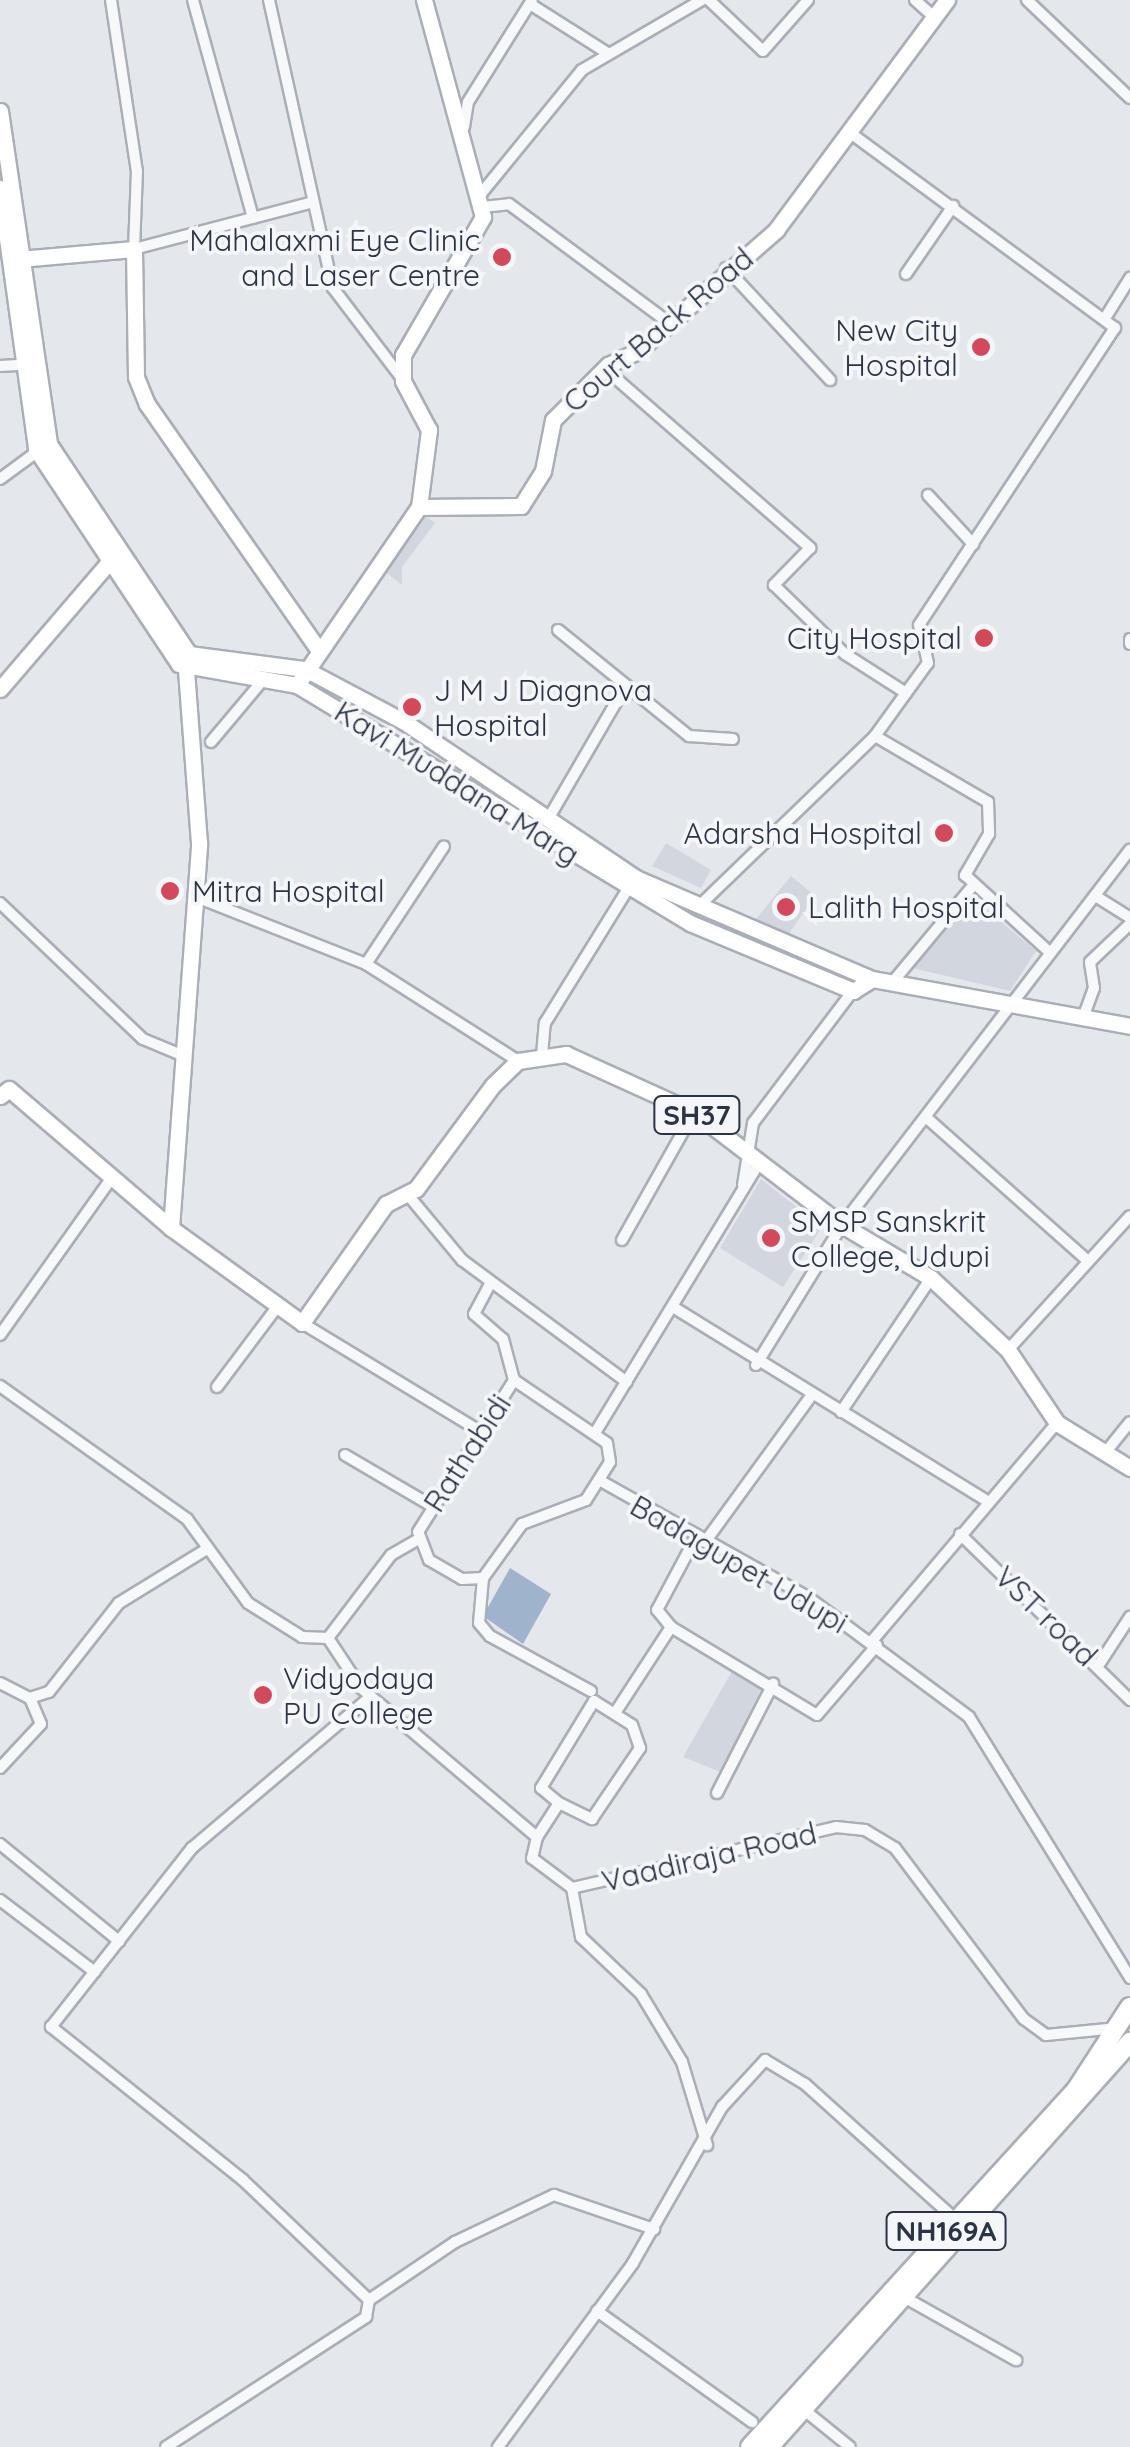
<!DOCTYPE html>
<style>
body{margin:0}
#map{position:relative;width:1130px;height:2447px;overflow:hidden;background:#e4e7ec;font-family:Quicksand,sans-serif}
div>[style]{position:absolute}
[style*='--x']{left:calc(var(--x)*1px);top:calc(var(--y)*1px);width:calc(var(--w)*1px);rotate:calc(var(--a)*1deg)}
.built>*{inset:0;background:#d2d6de}
.water>*{inset:0;background:#9fb4cc}
.roads{filter:drop-shadow(2px 0 #a9aeb7) drop-shadow(-2px 0 #a9aeb7) drop-shadow(0 2px #a9aeb7) drop-shadow(0 -2px #a9aeb7)}
.street>*{height:10px;margin:-5px;padding:0 5px;transform-origin:5px;border-radius:5px;background:#f7f8fa}
.secondary>*{height:15px;margin:-7.5px;padding:0 7.5px;transform-origin:7.5px;border-radius:7.5px;background:#fff}
.primary>*{height:15px;margin:-7.5px;padding:0 7.5px;transform-origin:7.5px;border-radius:7.5px;background:#fff}
.highway>*{height:18px;margin:-9px;padding:0 9px;transform-origin:9px;border-radius:9px;background:#fff}
.dots>*{width:28px;height:28px;translate:-50% -50%;box-sizing:border-box;border:5px solid #f4f6f9;border-radius:50%}
span{translate:-50% -50%;white-space:nowrap;text-align:center;line-height:1.15;-webkit-text-stroke:8px #f4f6f9;paint-order:stroke}
.shield-label span{padding:2px 8px;background:#f4f6f9;border:2px solid;border-radius:8px;-webkit-text-stroke-width:0}
.shield-label{font-size:28px;color:#2b3445;font-weight:700}
.poi-label{font-size:30px;color:#2b3445}
.right{translate:-100% -50%;text-align:right}
.left{translate:0 -50%;text-align:left}
.street-label{font-size:30px;color:#2b3445}
</style>
<div id="map">
<div class="built">
<i style="clip-path:polygon(423px 514px,435px 523px,402px 567px,402px 585px,383px 570px)"></i>
<i style="clip-path:polygon(666px 843px,711px 870px,701px 888px,652px 866px)"></i>
<i style="clip-path:polygon(791px 876px,815px 896px,788px 935px,756px 919px)"></i>
<i style="clip-path:polygon(974px 899px,1036px 951px,1010px 991px,913px 968px)"></i>
<i style="clip-path:polygon(761px 1179px,822px 1227px,783px 1287px,720px 1248px)"></i>
<i style="clip-path:polygon(735px 1666px,764px 1683px,721px 1772px,683px 1757px)"></i>
</div>
<div class="water">
<i style="clip-path:polygon(510px 1568px,551px 1594px,523px 1644px,483px 1616px)"></i>
</div>
<div class="roads">
<div class="street">
<i style="--x:111;--y:0;--w:173;--a:81.4"></i>
<i style="--x:137;--y:171;--w:78;--a:92.2"></i>
<i style="--x:134;--y:249;--w:185;--a:-14.7"></i>
<i style="--x:193;--y:0;--w:226;--a:74.6"></i>
<i style="--x:269;--y:0;--w:295;--a:77.5"></i>
<i style="--x:333;--y:288;--w:116;--a:52.7"></i>
<i style="--x:709;--y:0;--w:74;--a:43.4"></i>
<i style="--x:763;--y:51;--w:68;--a:-48.6"></i>
<i style="--x:915;--y:0;--w:27;--a:42"></i>
<i style="--x:1027;--y:0;--w:142;--a:43.6"></i>
<i style="--x:530;--y:4;--w:93;--a:32.3"></i>
<i style="--x:464;--y:127;--w:25;--a:-81"></i>
<i style="--x:468;--y:102;--w:120;--a:-57.9"></i>
<i style="--x:480;--y:195;--w:161;--a:-50.8"></i>
<i style="--x:582;--y:70;--w:139;--a:-30.3"></i>
<i style="--x:482;--y:207;--w:27;--a:-6"></i>
<i style="--x:509;--y:204;--w:199;--a:36.6"></i>
<i style="--x:726;--y:268;--w:153;--a:47.1"></i>
<i style="--x:906;--y:274;--w:83;--a:-55.3"></i>
<i style="--x:1107;--y:315;--w:44;--a:-58.1"></i>
<i style="--x:0;--y:366;--w:22;--a:-3"></i>
<i style="--x:604;--y:368;--w:274;--a:41.1"></i>
<i style="--x:810;--y:548;--w:52;--a:134.2"></i>
<i style="--x:774;--y:585;--w:99;--a:44.2"></i>
<i style="--x:845;--y:654;--w:72;--a:32.6"></i>
<i style="--x:0;--y:479;--w:47;--a:-36.4"></i>
<i style="--x:928;--y:495;--w:67;--a:47.4"></i>
<i style="--x:558;--y:630;--w:169;--a:39"></i>
<i style="--x:689;--y:736;--w:44;--a:3.9"></i>
<i style="--x:1130;--y:639;--w:5;--a:90"></i>
<i style="--x:875;--y:736;--w:131;--a:30.3"></i>
<i style="--x:988;--y:802;--w:32;--a:88"></i>
<i style="--x:989;--y:834;--w:48;--a:120.3"></i>
<i style="--x:965;--y:875;--w:111;--a:42.4"></i>
<i style="--x:211;--y:742;--w:81;--a:-50"></i>
<i style="--x:547;--y:821;--w:157;--a:-59.8"></i>
<i style="--x:196;--y:897;--w:183;--a:21.5"></i>
<i style="--x:366;--y:964;--w:180;--a:32.5"></i>
<i style="--x:1097;--y:897;--w:39;--a:32"></i>
<i style="--x:0;--y:903;--w:197;--a:43.6"></i>
<i style="--x:143;--y:1039;--w:44;--a:22.5"></i>
<i style="--x:698;--y:907;--w:246;--a:-44"></i>
<i style="--x:875;--y:736;--w:53;--a:-54.2"></i>
<i style="--x:906;--y:693;--w:37;--a:-54"></i>
<i style="--x:928;--y:663;--w:39;--a:-103"></i>
<i style="--x:919;--y:625;--w:356;--a:-56.6"></i>
<i style="--x:1115;--y:328;--w:327;--a:-143.6"></i>
<i style="--x:366;--y:964;--w:141;--a:-56.5"></i>
<i style="--x:896;--y:978;--w:117;--a:-50.2"></i>
<i style="--x:1083;--y:1018;--w:32;--a:-70"></i>
<i style="--x:1094;--y:988;--w:26;--a:-99"></i>
<i style="--x:1090;--y:962;--w:55;--a:-43.5"></i>
<i style="--x:542;--y:1055;--w:32;--a:-85"></i>
<i style="--x:545;--y:1023;--w:156;--a:-58.3"></i>
<i style="--x:928;--y:1119;--w:214;--a:41.6"></i>
<i style="--x:743;--y:1185;--w:63;--a:-80.8"></i>
<i style="--x:753;--y:1123;--w:166;--a:-52.9"></i>
<i style="--x:408;--y:1195;--w:85;--a:50.3"></i>
<i style="--x:462;--y:1260;--w:205;--a:36.5"></i>
<i style="--x:622;--y:1240;--w:147;--a:-60.6"></i>
<i style="--x:490;--y:1284;--w:34;--a:118"></i>
<i style="--x:474;--y:1314;--w:38;--a:41"></i>
<i style="--x:503;--y:1339;--w:42;--a:75"></i>
<i style="--x:673;--y:1307;--w:369;--a:31.7"></i>
<i style="--x:302;--y:1323;--w:206;--a:31.3"></i>
<i style="--x:0;--y:1335;--w:191;--a:-54.6"></i>
<i style="--x:1008;--y:1350;--w:181;--a:-47.7"></i>
<i style="--x:756;--y:1365;--w:164;--a:-58.4"></i>
<i style="--x:842;--y:1225;--w:473;--a:-52.5"></i>
<i style="--x:514;--y:1380;--w:112;--a:34.1"></i>
<i style="--x:607;--y:1443;--w:19;--a:81"></i>
<i style="--x:610;--y:1462;--w:45;--a:122.3"></i>
<i style="--x:586;--y:1500;--w:68;--a:159.4"></i>
<i style="--x:522;--y:1524;--w:67;--a:125.8"></i>
<i style="--x:483;--y:1578;--w:21;--a:177"></i>
<i style="--x:462;--y:1579;--w:38;--a:-150"></i>
<i style="--x:429;--y:1560;--w:30;--a:-111"></i>
<i style="--x:418;--y:1532;--w:180;--a:-57.7"></i>
<i style="--x:0;--y:1386;--w:229;--a:35.4"></i>
<i style="--x:187;--y:1519;--w:104;--a:54"></i>
<i style="--x:248;--y:1603;--w:64;--a:32.2"></i>
<i style="--x:302;--y:1637;--w:26;--a:2"></i>
<i style="--x:217;--y:1387;--w:100;--a:-53.1"></i>
<i style="--x:841;--y:1412;--w:161;--a:-56.1"></i>
<i style="--x:595;--y:1433;--w:316;--a:-58.7"></i>
<i style="--x:1109;--y:1448;--w:33;--a:-51"></i>
<i style="--x:345;--y:1455;--w:101;--a:30.4"></i>
<i style="--x:599;--y:1480;--w:241;--a:29.3"></i>
<i style="--x:809;--y:1598;--w:199;--a:36.6"></i>
<i style="--x:969;--y:1717;--w:307;--a:58.3"></i>
<i style="--x:960;--y:1534;--w:238;--a:44.3"></i>
<i style="--x:705;--y:1542;--w:177;--a:-54"></i>
<i style="--x:483;--y:1578;--w:45;--a:95.1"></i>
<i style="--x:479;--y:1623;--w:17;--a:50"></i>
<i style="--x:490;--y:1636;--w:115;--a:28.6"></i>
<i style="--x:671;--y:1627;--w:22;--a:-129"></i>
<i style="--x:657;--y:1610;--w:83;--a:-61.9"></i>
<i style="--x:328;--y:1638;--w:60;--a:56.6"></i>
<i style="--x:361;--y:1688;--w:231;--a:40.3"></i>
<i style="--x:537;--y:1837;--w:22;--a:103"></i>
<i style="--x:532;--y:1858;--w:50;--a:36.9"></i>
<i style="--x:572;--y:1888;--w:271;--a:-13"></i>
<i style="--x:836;--y:1827;--w:29;--a:6"></i>
<i style="--x:865;--y:1830;--w:35;--a:31"></i>
<i style="--x:895;--y:1848;--w:214;--a:53"></i>
<i style="--x:1024;--y:2019;--w:27;--a:36"></i>
<i style="--x:1046;--y:2035;--w:72;--a:-5.6"></i>
<i style="--x:328;--y:1638;--w:104;--a:-52.8"></i>
<i style="--x:391;--y:1555;--w:30;--a:-30"></i>
<i style="--x:872;--y:1641;--w:286;--a:-49.7"></i>
<i style="--x:1098;--y:1666;--w:59;--a:-56.9"></i>
<i style="--x:0;--y:1683;--w:34;--a:27"></i>
<i style="--x:30;--y:1698;--w:20;--a:-18"></i>
<i style="--x:49;--y:1692;--w:113;--a:-51.8"></i>
<i style="--x:119;--y:1603;--w:101;--a:-31.6"></i>
<i style="--x:615;--y:1713;--w:103;--a:-56.9"></i>
<i style="--x:671;--y:1627;--w:170;--a:31.1"></i>
<i style="--x:817;--y:1715;--w:92;--a:-49.4"></i>
<i style="--x:0;--y:1768;--w:60;--a:-47"></i>
<i style="--x:41;--y:1724;--w:28;--a:-113"></i>
<i style="--x:717;--y:1793;--w:123;--a:-62.8"></i>
<i style="--x:537;--y:1837;--w:40;--a:-57.1"></i>
<i style="--x:559;--y:1803;--w:37;--a:26"></i>
<i style="--x:592;--y:1819;--w:86;--a:-55.9"></i>
<i style="--x:640;--y:1748;--w:24;--a:-109"></i>
<i style="--x:632;--y:1725;--w:45;--a:-147.7"></i>
<i style="--x:594;--y:1701;--w:102;--a:121.3"></i>
<i style="--x:541;--y:1788;--w:23;--a:40"></i>
<i style="--x:0;--y:1844;--w:154;--a:39.2"></i>
<i style="--x:572;--y:1888;--w:50;--a:79.6"></i>
<i style="--x:581;--y:1937;--w:83;--a:43.5"></i>
<i style="--x:641;--y:1994;--w:79;--a:58.9"></i>
<i style="--x:682;--y:2062;--w:87;--a:73.2"></i>
<i style="--x:0;--y:1900;--w:119;--a:37.2"></i>
<i style="--x:904;--y:2297;--w:129;--a:29.4"></i>
<i style="--x:369;--y:2300;--w:174;--a:-136.4"></i>
<i style="--x:243;--y:2180;--w:246;--a:-141.4"></i>
<i style="--x:51;--y:2027;--w:228;--a:-51.8"></i>
<i style="--x:192;--y:1848;--w:233;--a:-40.3"></i>
<i style="--x:597;--y:2311;--w:191;--a:35.6"></i>
<i style="--x:803;--y:2409;--w:60;--a:39"></i>
<i style="--x:166;--y:2447;--w:239;--a:-33"></i>
<i style="--x:366;--y:2317;--w:17;--a:-80"></i>
<i style="--x:369;--y:2300;--w:104;--a:-34"></i>
<i style="--x:455;--y:2242;--w:110;--a:-25.4"></i>
<i style="--x:554;--y:2195;--w:106;--a:18.8"></i>
<i style="--x:498;--y:2447;--w:228;--a:-53.7"></i>
<i style="--x:633;--y:2263;--w:180;--a:-60.3"></i>
<i style="--x:722;--y:2107;--w:64;--a:-47.5"></i>
<i style="--x:765;--y:2060;--w:47;--a:31"></i>
<i style="--x:805;--y:2084;--w:203;--a:42"></i>
</div>
<div class="secondary">
<i style="--x:19;--y:259;--w:115;--a:-5"></i>
<i style="--x:134;--y:249;--w:128;--a:89.1"></i>
<i style="--x:136;--y:377;--w:29;--a:68"></i>
<i style="--x:147;--y:404;--w:299;--a:55.1"></i>
<i style="--x:419;--y:507;--w:102;--a:-0.6"></i>
<i style="--x:521;--y:506;--w:41;--a:-57.8"></i>
<i style="--x:543;--y:471;--w:52;--a:-78.9"></i>
<i style="--x:553;--y:420;--w:78;--a:-45"></i>
<i style="--x:608;--y:365;--w:33;--a:-25"></i>
<i style="--x:638;--y:351;--w:184;--a:-41.2"></i>
<i style="--x:776;--y:230;--w:287;--a:-53.4"></i>
<i style="--x:297;--y:685;--w:216;--a:-55.6"></i>
<i style="--x:419;--y:507;--w:78;--a:-82.6"></i>
<i style="--x:429;--y:430;--w:55;--a:-118"></i>
<i style="--x:403;--y:381;--w:26;--a:-90"></i>
<i style="--x:403;--y:355;--w:160;--a:-59.9"></i>
<i style="--x:483;--y:217;--w:225;--a:-105.2"></i>
<i style="--x:0;--y:689;--w:165;--a:-49.4"></i>
<i style="--x:171;--y:1228;--w:386;--a:-85.8"></i>
<i style="--x:199;--y:843;--w:186;--a:-94.3"></i>
</div>
<div class="primary">
<i style="--x:0;--y:111;--w:337;--a:81.6"></i>
<i style="--x:49;--y:444;--w:252;--a:56.3"></i>
<i style="--x:189;--y:654;--w:117;--a:7.4"></i>
<i style="--x:305;--y:669;--w:111;--a:28"></i>
<i style="--x:403;--y:721;--w:281;--a:34"></i>
<i style="--x:636;--y:878;--w:257;--a:23.2"></i>
<i style="--x:872;--y:979;--w:262;--a:10.3"></i>
<i style="--x:0;--y:188;--w:263;--a:82.1"></i>
<i style="--x:36;--y:449;--w:258;--a:56.4"></i>
<i style="--x:179;--y:664;--w:120;--a:10.1"></i>
<i style="--x:297;--y:685;--w:459;--a:31.2"></i>
<i style="--x:690;--y:923;--w:177;--a:22.6"></i>
<i style="--x:853;--y:991;--w:22;--a:-32"></i>
<i style="--x:0;--y:1096;--w:11;--a:-38"></i>
<i style="--x:9;--y:1089;--w:213;--a:40.6"></i>
<i style="--x:171;--y:1228;--w:162;--a:35.9"></i>
<i style="--x:302;--y:1323;--w:146;--a:-54.8"></i>
<i style="--x:386;--y:1204;--w:34;--a:-27"></i>
<i style="--x:416;--y:1189;--w:129;--a:-53.5"></i>
<i style="--x:493;--y:1085;--w:35;--a:-44"></i>
<i style="--x:518;--y:1061;--w:49;--a:-8.3"></i>
<i style="--x:566;--y:1054;--w:141;--a:24.4"></i>
<i style="--x:694;--y:1112;--w:186;--a:37.4"></i>
<i style="--x:842;--y:1225;--w:104;--a:30.8"></i>
<i style="--x:931;--y:1278;--w:105;--a:43.1"></i>
<i style="--x:1008;--y:1350;--w:88;--a:56.1"></i>
<i style="--x:1057;--y:1423;--w:86;--a:31.7"></i>
</div>
<div class="highway">
<i style="--x:750;--y:2447;--w:483;--a:-47.6"></i>
<i style="--x:1076;--y:2090;--w:99;--a:-57"></i>
<i style="--x:769;--y:2447;--w:543;--a:-48.29"></i>
</div>
</div>
<div class="dots">
<i style="left:502px;top:257px;background:#d1495b"></i>
<i style="left:981px;top:347px;background:#d1495b"></i>
<i style="left:984px;top:638px;background:#d1495b"></i>
<i style="left:412px;top:707px;background:#d1495b"></i>
<i style="left:944px;top:833px;background:#d1495b"></i>
<i style="left:170px;top:891px;background:#d1495b"></i>
<i style="left:786px;top:907px;background:#d1495b"></i>
<i style="left:771px;top:1238px;background:#d1495b"></i>
<i style="left:263px;top:1695px;background:#d1495b"></i>
</div>
<div class="shield-label">
<span style="left:697px;top:1115px">SH37</span>
<span style="left:946px;top:2231px">NH169A</span>
</div>
<div class="poi-label">
<span class="right" style="left:480px;top:257px">Mahalaxmi Eye Clinic<br>and Laser Centre</span>
<span class="right" style="left:958px;top:347px">New City<br>Hospital</span>
<span class="right" style="left:962px;top:638px">City Hospital</span>
<span class="left" style="left:434px;top:707px">J M J Diagnova<br>Hospital</span>
<span class="right" style="left:922px;top:833px">Adarsha Hospital</span>
<span class="left" style="left:192px;top:891px">Mitra Hospital</span>
<span class="left" style="left:808px;top:907px">Lalith Hospital</span>
<span class="left" style="left:791px;top:1238px">SMSP Sanskrit<br>College, Udupi</span>
<span class="left" style="left:283px;top:1695px">Vidyodaya<br>PU College</span>
</div>
<div class="street-label">
<span style="left:658px;top:330px;rotate:-40deg">Court Back Road</span>
<span style="left:457px;top:783px;rotate:32deg">Kavi Muddana Marg</span>
<span style="left:467px;top:1453px;rotate:-57deg">Rathabidi</span>
<span style="left:739px;top:1564px;rotate:30deg">Badagupet Udupi</span>
<span style="left:1046px;top:1616px;rotate:44deg">VST road</span>
<span style="left:709px;top:1857px;rotate:-13deg">Vaadiraja Road</span>
</div>
</div>
